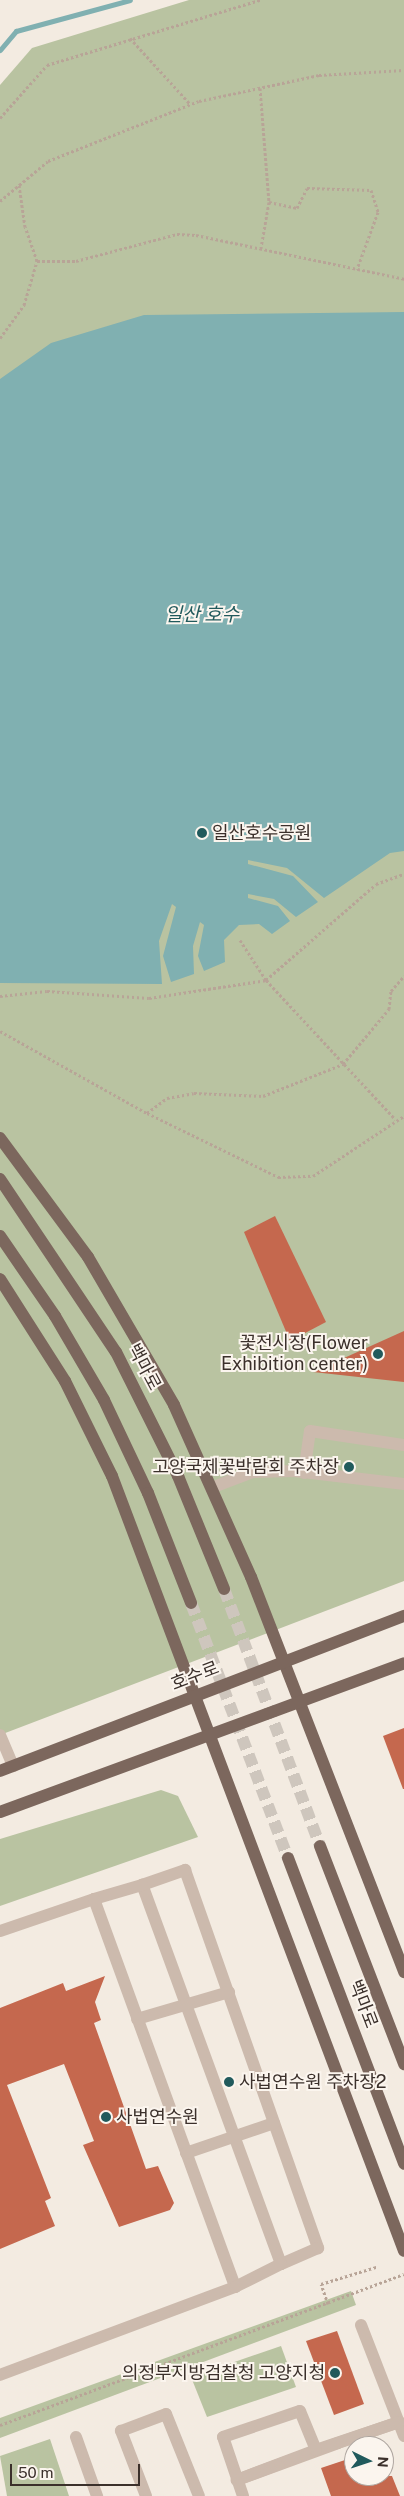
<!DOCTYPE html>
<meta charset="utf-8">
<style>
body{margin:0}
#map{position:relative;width:404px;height:2496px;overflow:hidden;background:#f3ebe1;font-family:"Public Sans","Noto Sans KR",sans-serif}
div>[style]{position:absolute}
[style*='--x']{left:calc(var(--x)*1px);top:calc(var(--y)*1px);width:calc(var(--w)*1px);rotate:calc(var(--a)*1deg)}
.green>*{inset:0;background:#b9c3a1}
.water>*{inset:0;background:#80b0b1}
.stream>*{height:5px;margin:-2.5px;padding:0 2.5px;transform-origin:2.5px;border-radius:2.5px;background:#80b0b1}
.building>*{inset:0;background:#c5684e}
.major-tunnel>*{height:12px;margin-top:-6px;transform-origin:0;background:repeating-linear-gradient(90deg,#cec6bd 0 12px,transparent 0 18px)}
.path>*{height:3px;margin-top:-1.5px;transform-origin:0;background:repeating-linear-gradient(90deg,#b8a497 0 2.5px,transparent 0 5px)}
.minor>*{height:12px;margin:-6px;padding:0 6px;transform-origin:6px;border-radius:6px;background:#ccbaad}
.major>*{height:12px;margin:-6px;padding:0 6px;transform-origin:6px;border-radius:6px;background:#7c675d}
.dots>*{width:14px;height:14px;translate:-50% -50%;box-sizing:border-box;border:2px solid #fbf5ee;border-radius:50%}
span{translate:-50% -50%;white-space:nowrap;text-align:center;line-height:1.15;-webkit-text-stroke:4px #fbf5ee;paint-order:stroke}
.poi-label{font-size:18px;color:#3b302b}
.left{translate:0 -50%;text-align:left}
.right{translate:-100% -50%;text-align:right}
.street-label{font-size:18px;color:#3b302b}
.water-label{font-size:19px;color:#215a5c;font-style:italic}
.north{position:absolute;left:344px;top:2436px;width:50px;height:50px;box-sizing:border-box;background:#fbf5ee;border:1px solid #aea6a0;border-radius:50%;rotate:94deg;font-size:14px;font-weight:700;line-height:20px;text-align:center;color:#3b302b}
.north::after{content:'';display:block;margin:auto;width:18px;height:22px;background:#215a5c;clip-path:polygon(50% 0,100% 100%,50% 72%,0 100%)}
.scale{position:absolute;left:10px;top:2464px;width:130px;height:22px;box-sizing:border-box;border:2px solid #3b302b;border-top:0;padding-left:6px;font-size:15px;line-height:18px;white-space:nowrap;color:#3b302b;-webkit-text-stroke:4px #fbf5ee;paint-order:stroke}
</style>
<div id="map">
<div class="green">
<i style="clip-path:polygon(189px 0,404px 0,404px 1581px,0 1735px,0 85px,32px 48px)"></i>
<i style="clip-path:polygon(161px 1790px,178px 1796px,198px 1837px,0 1906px,0 1839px)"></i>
<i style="clip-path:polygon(351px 2291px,356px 2305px,0 2438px,0 2418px)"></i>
<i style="clip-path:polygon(281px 2346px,296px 2387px,207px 2417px,191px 2377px)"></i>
<i style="clip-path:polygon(50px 2439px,69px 2496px,7px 2496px,0 2456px)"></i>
</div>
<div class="water">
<i style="clip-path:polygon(404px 312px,404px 851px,390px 853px,324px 898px,287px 868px,248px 860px,248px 864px,293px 876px,318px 902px,296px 917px,274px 899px,248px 894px,248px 898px,278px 906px,290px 921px,272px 934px,259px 924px,239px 925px,224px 940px,225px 962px,204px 971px,198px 956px,204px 925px,200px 922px,193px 946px,194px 974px,171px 982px,163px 956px,176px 907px,172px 904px,159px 941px,162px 984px,0 983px,0 379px,51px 343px,144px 315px)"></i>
</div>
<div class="stream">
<i style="--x:0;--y:50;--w:25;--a:-50"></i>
<i style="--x:16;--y:31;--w:118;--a:-15.2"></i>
</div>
<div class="building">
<i style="clip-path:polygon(275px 1216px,326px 1322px,290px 1341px,244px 1232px)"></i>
<i style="clip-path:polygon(404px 1331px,404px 1382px,313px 1372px)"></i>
<i style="clip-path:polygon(404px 1728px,404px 1789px,403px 1789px,383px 1736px)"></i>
<i style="clip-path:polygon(105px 1976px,95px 2002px,101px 2020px,94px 2023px,146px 2169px,158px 2166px,174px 2203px,170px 2210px,119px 2227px,83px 2145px,94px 2141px,64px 2064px,7px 2085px,51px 2198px,45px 2201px,55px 2226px,0 2249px,0 2008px,63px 1983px,66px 1991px)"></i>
<i style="clip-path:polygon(337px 2331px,364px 2404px,334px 2415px,306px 2341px)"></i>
<i style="clip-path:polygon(354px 2457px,354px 2476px,392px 2476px,400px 2496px,331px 2496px,321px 2468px)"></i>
</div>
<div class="major-tunnel">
<i style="--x:224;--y:1589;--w:274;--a:69.5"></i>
<i style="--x:191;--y:1603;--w:273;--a:69.2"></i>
</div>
<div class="path">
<i style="--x:130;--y:38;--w:89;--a:47.7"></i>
<i style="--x:260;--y:88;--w:114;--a:85.5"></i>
<i style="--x:269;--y:202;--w:47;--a:99.9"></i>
<i style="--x:0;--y:118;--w:71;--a:-48.4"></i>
<i style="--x:47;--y:65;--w:223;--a:-17"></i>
<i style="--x:0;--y:201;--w:62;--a:-39.8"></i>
<i style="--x:48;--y:161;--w:162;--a:-21.7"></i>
<i style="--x:199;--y:101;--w:123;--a:-12.2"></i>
<i style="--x:319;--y:75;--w:85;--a:-3.4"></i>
<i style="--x:269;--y:202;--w:29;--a:12"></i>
<i style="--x:297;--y:208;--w:22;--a:-63"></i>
<i style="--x:307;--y:188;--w:64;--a:1.8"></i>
<i style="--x:371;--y:190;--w:23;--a:72"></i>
<i style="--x:378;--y:212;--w:61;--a:110.2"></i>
<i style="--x:37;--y:261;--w:39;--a:0"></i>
<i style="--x:76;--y:261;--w:105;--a:-15"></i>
<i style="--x:177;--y:234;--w:19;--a:3"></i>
<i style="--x:196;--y:235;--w:213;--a:11.9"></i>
<i style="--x:0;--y:338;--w:41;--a:-54"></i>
<i style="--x:24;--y:305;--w:46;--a:-73.5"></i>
<i style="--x:37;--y:261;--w:36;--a:-109"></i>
<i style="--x:25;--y:227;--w:42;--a:-98.1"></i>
<i style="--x:240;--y:940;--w:48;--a:57"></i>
<i style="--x:266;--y:980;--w:190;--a:47.1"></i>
<i style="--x:0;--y:996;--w:47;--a:-6.1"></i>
<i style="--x:47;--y:991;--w:102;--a:3.9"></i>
<i style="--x:149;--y:998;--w:118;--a:-8.7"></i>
<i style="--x:266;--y:980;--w:146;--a:-41.1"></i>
<i style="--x:376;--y:884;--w:30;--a:-20"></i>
<i style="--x:0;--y:1031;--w:168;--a:29.2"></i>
<i style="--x:147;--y:1113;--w:146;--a:26"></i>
<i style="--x:278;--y:1177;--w:35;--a:-2"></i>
<i style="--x:313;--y:1176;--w:109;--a:-33.4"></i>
<i style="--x:147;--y:1113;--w:25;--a:-37"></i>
<i style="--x:167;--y:1098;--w:27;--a:-10"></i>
<i style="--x:194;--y:1093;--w:69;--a:2.5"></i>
<i style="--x:263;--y:1096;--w:86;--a:-21.8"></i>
<i style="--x:343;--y:1064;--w:72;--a:-50.1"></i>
<i style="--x:389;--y:1009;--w:18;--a:-84"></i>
<i style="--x:391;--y:991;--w:20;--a:-49"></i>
<i style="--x:328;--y:2304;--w:21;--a:-109"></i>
<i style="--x:321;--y:2284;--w:58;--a:-17.2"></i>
<i style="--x:0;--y:2425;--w:431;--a:-20.5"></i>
</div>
<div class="minor">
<i style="--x:304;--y:1473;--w:42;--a:-81.9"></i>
<i style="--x:310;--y:1431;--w:95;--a:8.5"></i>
<i style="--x:211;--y:1488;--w:45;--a:-20.9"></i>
<i style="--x:253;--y:1472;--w:41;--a:-1.4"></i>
<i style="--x:294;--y:1471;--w:111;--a:6.7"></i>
<i style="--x:0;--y:1735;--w:34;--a:67"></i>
<i style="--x:185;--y:1870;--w:401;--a:70.6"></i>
<i style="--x:318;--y:2248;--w:40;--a:156.6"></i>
<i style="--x:281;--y:2264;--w:404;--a:-110.1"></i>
<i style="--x:142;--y:1885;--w:46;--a:-19.2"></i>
<i style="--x:94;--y:1899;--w:50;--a:-16.3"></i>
<i style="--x:0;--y:1931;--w:99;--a:-18.8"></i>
<i style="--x:94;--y:1899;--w:413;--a:70"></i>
<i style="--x:235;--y:2287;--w:251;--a:159.5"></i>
<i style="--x:137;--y:2019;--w:96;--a:-16.4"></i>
<i style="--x:186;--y:2153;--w:93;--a:-18.8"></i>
<i style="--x:235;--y:2287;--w:51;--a:-26.6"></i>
<i style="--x:361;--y:2325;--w:119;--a:68.8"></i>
<i style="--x:399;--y:2422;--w:65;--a:161"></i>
<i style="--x:338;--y:2443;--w:108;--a:159.9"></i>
<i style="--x:237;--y:2480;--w:85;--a:-20.8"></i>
<i style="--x:316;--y:2450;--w:88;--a:-18.6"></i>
<i style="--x:76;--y:2437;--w:63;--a:70.4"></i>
<i style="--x:146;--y:2496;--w:70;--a:-111"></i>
<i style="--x:121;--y:2431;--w:48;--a:-20.7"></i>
<i style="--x:166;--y:2414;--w:88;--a:68.1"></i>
<i style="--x:243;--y:2496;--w:62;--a:-108.7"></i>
<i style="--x:223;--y:2437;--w:81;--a:-18.7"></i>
<i style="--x:300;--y:2411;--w:42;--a:67.7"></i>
</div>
<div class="major">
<i style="--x:0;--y:1138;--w:148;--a:53.5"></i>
<i style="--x:88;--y:1257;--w:171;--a:59.8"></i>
<i style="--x:174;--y:1405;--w:188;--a:65.9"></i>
<i style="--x:251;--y:1577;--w:424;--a:68.8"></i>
<i style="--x:0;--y:1179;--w:208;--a:56.2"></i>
<i style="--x:116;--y:1352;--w:139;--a:63.4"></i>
<i style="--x:178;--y:1476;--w:122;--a:67.8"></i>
<i style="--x:0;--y:1236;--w:97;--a:55.5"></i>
<i style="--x:55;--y:1316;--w:97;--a:59.7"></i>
<i style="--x:104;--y:1400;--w:103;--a:64.7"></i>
<i style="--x:148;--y:1493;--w:118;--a:68.6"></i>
<i style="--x:0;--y:1279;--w:121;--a:57.5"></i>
<i style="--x:65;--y:1381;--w:106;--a:63.7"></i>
<i style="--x:112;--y:1476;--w:828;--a:69.35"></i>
<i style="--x:0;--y:1771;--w:433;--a:-21"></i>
<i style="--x:0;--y:1812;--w:431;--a:-20.2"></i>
<i style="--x:320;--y:1846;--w:234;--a:68.9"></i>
<i style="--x:288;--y:1858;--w:327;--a:69.2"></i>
</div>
<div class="dots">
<i style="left:202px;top:833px;background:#215a5c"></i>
<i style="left:378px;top:1354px;background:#215a5c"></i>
<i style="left:349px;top:1467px;background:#215a5c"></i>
<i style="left:229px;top:2082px;background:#215a5c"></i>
<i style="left:106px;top:2117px;background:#215a5c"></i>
<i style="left:335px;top:2373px;background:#215a5c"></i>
</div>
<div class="poi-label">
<span class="left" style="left:212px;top:833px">일산호수공원</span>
<span class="right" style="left:368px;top:1354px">꽃전시장(Flower<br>Exhibition center)</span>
<span class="right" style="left:339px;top:1467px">고양국제꽃박람회 주차장</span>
<span class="left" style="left:239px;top:2082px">사법연수원 주차장2</span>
<span class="left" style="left:116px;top:2117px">사법연수원</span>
<span class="right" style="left:325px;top:2373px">의정부지방검찰청 고양지청</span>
</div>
<div class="street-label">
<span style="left:144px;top:1367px;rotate:62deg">백마로</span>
<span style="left:195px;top:1676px;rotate:-21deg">호수로</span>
<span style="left:363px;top:2004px;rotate:69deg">백마로</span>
</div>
<div class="water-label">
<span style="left:202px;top:615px">일산 호수</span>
</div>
<div class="north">N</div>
<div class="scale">50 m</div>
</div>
